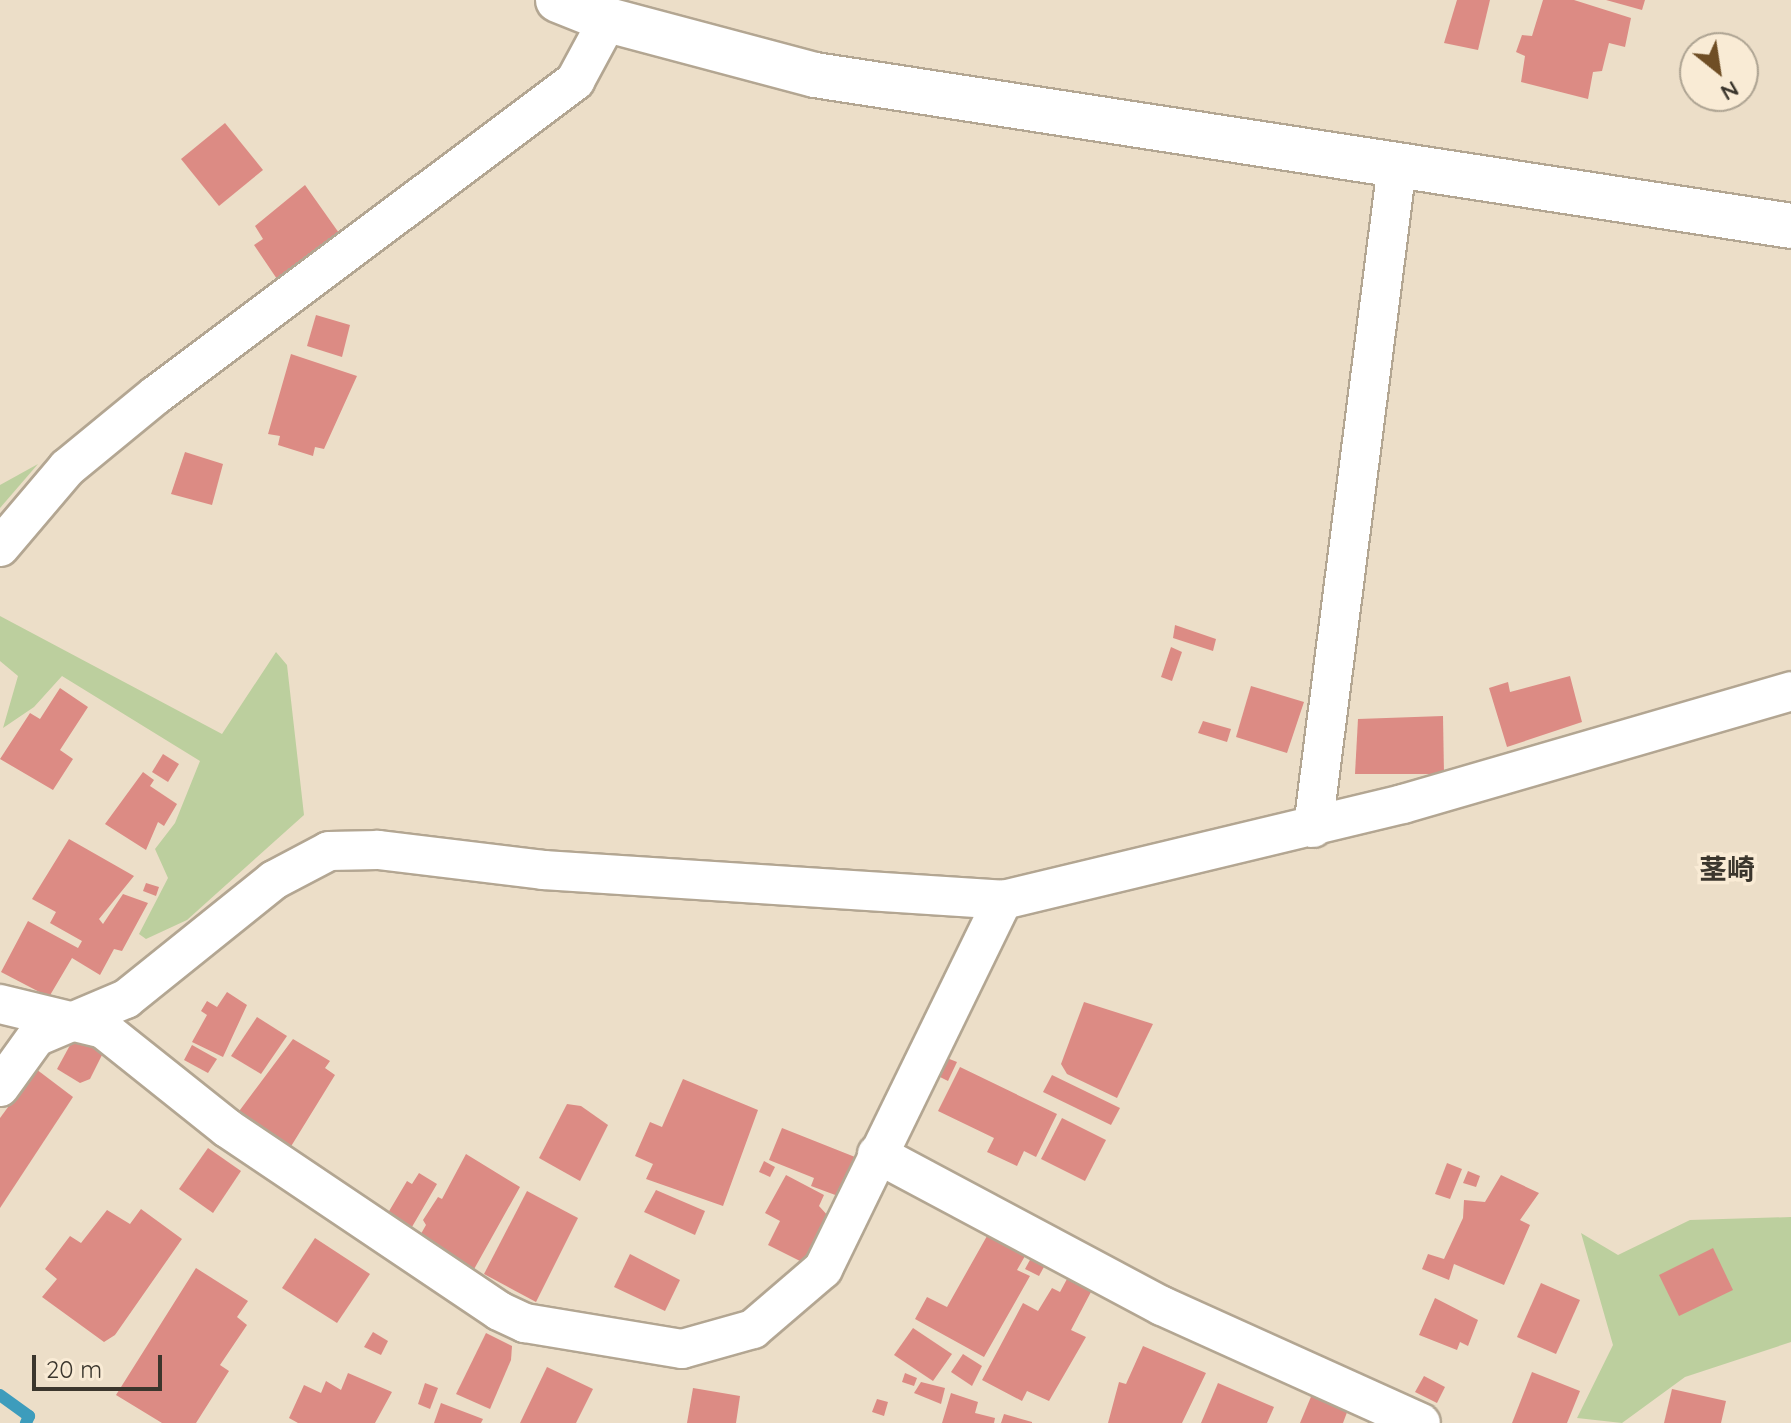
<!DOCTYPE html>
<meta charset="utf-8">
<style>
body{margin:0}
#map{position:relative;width:1791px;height:1423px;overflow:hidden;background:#ecdec8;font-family:Quicksand,"Noto Sans JP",sans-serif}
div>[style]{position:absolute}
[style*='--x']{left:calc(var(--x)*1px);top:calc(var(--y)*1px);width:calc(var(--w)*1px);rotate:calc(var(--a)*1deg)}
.green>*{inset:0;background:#bccf9e}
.stream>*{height:12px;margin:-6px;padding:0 6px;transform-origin:6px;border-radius:6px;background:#3d9cbc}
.building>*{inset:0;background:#dc8b84}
.roads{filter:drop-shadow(2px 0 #b3a692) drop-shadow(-2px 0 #b3a692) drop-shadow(0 2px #b3a692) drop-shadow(0 -2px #b3a692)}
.minor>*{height:38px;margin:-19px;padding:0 19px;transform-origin:19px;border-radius:19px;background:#fff}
.tertiary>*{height:44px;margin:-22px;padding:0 22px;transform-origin:22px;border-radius:22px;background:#fff}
span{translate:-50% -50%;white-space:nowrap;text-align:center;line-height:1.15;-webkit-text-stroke:7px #f9ebd5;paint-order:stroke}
.quarter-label{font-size:28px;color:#3b362d;font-weight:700}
.north{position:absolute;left:1679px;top:32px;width:80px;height:80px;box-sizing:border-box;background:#f9ebd5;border:2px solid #ada392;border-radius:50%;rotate:150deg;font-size:22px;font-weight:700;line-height:32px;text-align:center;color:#3b362d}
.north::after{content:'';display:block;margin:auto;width:28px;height:36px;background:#6f4e25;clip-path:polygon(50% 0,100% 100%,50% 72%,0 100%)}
.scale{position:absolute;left:32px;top:1355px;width:130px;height:36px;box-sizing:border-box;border:4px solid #3b362d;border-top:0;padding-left:10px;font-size:24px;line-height:28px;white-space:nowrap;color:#3b362d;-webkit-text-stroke:6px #f9ebd5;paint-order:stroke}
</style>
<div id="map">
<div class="green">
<i style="clip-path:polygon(38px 464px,0 508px,0 485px)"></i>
<i style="clip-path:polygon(0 616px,222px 734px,276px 652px,287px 665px,304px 815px,187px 920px,146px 939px,139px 934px,168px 878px,155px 849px,175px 823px,200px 761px,62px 676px,34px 707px,3px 728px,18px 676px,0 661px)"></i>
<i style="clip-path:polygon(1791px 1217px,1791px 1342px,1685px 1377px,1622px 1423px,1577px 1418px,1613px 1345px,1581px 1233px,1618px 1255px,1690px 1220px)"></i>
</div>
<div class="stream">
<i style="--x:0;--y:1395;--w:36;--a:36"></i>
<i style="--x:29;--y:1416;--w:8;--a:113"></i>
</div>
<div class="building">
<i style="clip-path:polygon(1457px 0,1490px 0,1478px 50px,1444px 43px)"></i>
<i style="clip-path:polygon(1543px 0,1574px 0,1631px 18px,1625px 47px,1609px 43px,1602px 71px,1593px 72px,1588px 99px,1521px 82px,1525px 56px,1516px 52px,1522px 35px,1532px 36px)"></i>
<i style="clip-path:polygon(1606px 0,1645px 0,1642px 10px)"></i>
<i style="clip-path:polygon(225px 123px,263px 170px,219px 206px,181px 159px)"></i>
<i style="clip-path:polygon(305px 185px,339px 233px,277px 279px,254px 245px,263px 239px,255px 226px)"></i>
<i style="clip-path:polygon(316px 315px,350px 325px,342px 357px,307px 346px)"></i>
<i style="clip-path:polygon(291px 354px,357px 376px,324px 449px,315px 447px,313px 456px,278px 445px,280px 436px,268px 434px)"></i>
<i style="clip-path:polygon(185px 452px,223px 464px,212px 505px,171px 494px)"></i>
<i style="clip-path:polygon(1175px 625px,1216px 639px,1213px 651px,1173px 638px)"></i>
<i style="clip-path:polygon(1171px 647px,1182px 652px,1172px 681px,1161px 677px)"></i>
<i style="clip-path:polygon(1570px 676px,1582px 722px,1507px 747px,1489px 688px,1508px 682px,1510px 692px)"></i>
<i style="clip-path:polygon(1251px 686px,1304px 702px,1287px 753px,1236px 737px)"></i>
<i style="clip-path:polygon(60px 688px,88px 707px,60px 750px,73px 759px,53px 790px,0 759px,30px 713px,40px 719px)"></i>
<i style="clip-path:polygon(1443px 716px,1444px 774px,1355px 774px,1358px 719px)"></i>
<i style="clip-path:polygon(1203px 721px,1231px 729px,1227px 742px,1198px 733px)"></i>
<i style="clip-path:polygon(163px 754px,179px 764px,168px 782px,152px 772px)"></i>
<i style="clip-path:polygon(143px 772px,154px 780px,150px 786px,177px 804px,164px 826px,158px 822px,146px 850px,105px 824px)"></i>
<i style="clip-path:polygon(69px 839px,134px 876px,99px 919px,103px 924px,123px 894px,148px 903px,122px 951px,114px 949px,100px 975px,72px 958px,49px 997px,1px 972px,28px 921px,78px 948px,82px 941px,50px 923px,56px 912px,32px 899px)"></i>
<i style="clip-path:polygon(146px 883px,159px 887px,156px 896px,143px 891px)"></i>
<i style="clip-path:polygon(227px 992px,247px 1005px,223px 1057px,192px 1042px,207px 1015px,201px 1011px,207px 1001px,217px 1007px)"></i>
<i style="clip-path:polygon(1084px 1002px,1153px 1024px,1117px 1098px,1067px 1074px,1061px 1064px)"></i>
<i style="clip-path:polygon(257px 1017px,287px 1036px,261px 1074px,231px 1056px)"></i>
<i style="clip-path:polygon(75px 1036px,104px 1051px,90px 1079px,80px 1083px,57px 1069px)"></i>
<i style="clip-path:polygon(293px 1039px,330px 1061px,325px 1068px,335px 1075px,290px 1148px,237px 1114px)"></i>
<i style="clip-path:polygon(192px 1045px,217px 1059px,208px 1073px,184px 1060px)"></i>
<i style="clip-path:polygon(942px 1056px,957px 1062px,948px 1081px,934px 1074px)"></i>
<i style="clip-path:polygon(960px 1067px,1057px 1114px,1036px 1157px,1024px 1151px,1017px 1166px,987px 1152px,994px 1138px,938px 1111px)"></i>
<i style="clip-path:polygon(36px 1069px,73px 1097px,0 1208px,0 1118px)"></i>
<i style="clip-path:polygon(1052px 1075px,1120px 1108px,1111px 1125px,1043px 1092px)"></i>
<i style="clip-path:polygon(683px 1079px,758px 1110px,723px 1206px,646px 1179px,653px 1164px,635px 1156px,650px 1122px,662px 1127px)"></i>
<i style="clip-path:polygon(567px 1104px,581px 1106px,608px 1125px,580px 1181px,539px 1158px)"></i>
<i style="clip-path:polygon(1062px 1118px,1106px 1140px,1085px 1181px,1041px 1159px)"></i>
<i style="clip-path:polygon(782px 1128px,855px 1157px,838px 1196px,811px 1186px,814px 1178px,769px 1160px)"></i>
<i style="clip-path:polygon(208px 1148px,241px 1171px,213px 1213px,179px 1189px)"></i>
<i style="clip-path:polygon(466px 1154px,520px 1187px,473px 1271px,418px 1239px,426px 1225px,423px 1220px,438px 1197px,442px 1199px)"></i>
<i style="clip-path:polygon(764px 1161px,775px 1167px,770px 1177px,759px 1172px)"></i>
<i style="clip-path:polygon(1447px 1163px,1462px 1169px,1450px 1199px,1435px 1194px)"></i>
<i style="clip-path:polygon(1468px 1171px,1480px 1176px,1476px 1187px,1463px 1183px)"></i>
<i style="clip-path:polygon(419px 1173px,437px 1184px,409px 1232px,385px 1218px,407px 1181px,412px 1184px)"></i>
<i style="clip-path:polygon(786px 1175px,824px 1195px,819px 1206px,829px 1217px,804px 1263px,768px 1245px,780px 1221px,765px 1213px)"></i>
<i style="clip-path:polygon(1501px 1175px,1539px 1193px,1520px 1220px,1530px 1225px,1504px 1285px,1454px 1264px,1449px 1280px,1422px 1269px,1428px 1254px,1444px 1259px,1463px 1218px,1464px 1200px,1485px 1202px)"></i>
<i style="clip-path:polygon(656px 1190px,705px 1211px,695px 1235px,644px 1212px)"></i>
<i style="clip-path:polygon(527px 1191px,578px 1218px,536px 1302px,484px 1274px)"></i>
<i style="clip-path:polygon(141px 1209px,182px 1239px,115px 1335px,104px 1342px,42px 1297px,57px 1279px,45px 1269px,70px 1236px,81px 1243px,107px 1210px,130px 1224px)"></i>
<i style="clip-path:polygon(987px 1236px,1025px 1256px,1017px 1270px,1030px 1276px,984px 1357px,915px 1319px,927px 1297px,947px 1307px)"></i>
<i style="clip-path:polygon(315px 1238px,370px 1274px,337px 1323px,282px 1288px)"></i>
<i style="clip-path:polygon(1713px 1248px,1733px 1290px,1679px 1316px,1659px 1275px)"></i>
<i style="clip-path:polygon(630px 1254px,680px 1280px,665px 1311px,614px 1287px)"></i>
<i style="clip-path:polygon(1031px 1258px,1045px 1265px,1039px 1276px,1025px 1269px)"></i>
<i style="clip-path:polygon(196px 1268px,248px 1301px,237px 1317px,247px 1325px,220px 1365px,229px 1371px,196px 1423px,162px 1423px,116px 1395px)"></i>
<i style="clip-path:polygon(1067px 1279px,1092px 1290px,1071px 1330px,1086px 1337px,1049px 1401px,1027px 1391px,1022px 1401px,982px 1380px,1023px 1303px,1038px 1311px,1052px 1288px,1060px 1292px)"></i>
<i style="clip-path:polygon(1541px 1283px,1580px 1300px,1556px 1354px,1517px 1337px)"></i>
<i style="clip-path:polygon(1435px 1298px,1478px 1320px,1468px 1346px,1460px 1342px,1457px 1350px,1419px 1335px)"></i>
<i style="clip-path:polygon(913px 1328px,952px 1354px,933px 1381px,894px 1355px)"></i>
<i style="clip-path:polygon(373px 1332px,388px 1341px,381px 1355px,364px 1347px)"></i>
<i style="clip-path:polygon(486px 1333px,512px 1346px,511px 1360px,490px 1409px,456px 1394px)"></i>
<i style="clip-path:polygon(1143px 1346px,1206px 1373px,1182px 1423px,1108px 1423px,1119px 1382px,1126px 1384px)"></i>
<i style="clip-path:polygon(963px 1354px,982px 1366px,972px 1386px,951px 1372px)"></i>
<i style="clip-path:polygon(547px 1367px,593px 1389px,576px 1423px,520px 1423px)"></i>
<i style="clip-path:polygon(1532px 1372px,1580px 1391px,1567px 1423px,1512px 1423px)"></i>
<i style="clip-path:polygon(348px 1373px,392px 1392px,375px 1423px,298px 1423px,289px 1418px,304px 1385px,321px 1393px,326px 1381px,341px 1390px)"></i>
<i style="clip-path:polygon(905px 1373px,917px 1378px,914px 1386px,902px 1382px)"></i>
<i style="clip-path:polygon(1424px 1376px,1445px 1387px,1437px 1403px,1415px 1392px)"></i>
<i style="clip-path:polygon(921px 1382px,945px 1388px,941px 1404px,914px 1393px)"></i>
<i style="clip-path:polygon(425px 1383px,438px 1388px,430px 1409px,418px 1404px)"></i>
<i style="clip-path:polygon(1218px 1383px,1274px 1407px,1267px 1423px,1201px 1423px)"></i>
<i style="clip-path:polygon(693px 1388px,740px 1396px,736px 1423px,687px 1423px)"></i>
<i style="clip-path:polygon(1672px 1389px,1726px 1401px,1721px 1423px,1664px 1423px)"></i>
<i style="clip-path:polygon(1313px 1392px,1349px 1407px,1343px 1423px,1300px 1423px)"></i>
<i style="clip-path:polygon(951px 1393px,978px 1402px,975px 1413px,995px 1418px,994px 1423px,942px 1423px)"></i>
<i style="clip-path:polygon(877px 1399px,888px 1402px,884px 1416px,872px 1412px)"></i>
<i style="clip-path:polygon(441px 1403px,483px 1419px,481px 1423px,434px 1423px)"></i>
<i style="clip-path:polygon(1004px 1414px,1032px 1422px,1032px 1423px,1001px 1423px)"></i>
</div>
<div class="roads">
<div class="minor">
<i style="--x:0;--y:547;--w:104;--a:-49.7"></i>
<i style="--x:67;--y:468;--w:115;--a:-39.4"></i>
<i style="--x:156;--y:395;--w:524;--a:-36.85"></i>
<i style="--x:575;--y:81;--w:69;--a:-61.6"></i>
<i style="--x:1313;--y:828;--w:667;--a:-82.77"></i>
<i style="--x:0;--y:1004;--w:106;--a:13.6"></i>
<i style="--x:103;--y:1029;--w:159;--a:38.6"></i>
<i style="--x:227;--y:1128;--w:328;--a:33.9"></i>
<i style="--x:499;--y:1311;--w:29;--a:25"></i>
<i style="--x:525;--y:1323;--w:159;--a:9.4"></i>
<i style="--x:682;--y:1349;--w:74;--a:-15.7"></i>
<i style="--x:753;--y:1329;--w:92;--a:-40.6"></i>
<i style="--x:823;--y:1269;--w:411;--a:-64"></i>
<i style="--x:0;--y:1087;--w:62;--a:-54.2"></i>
<i style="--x:36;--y:1037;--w:98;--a:-22.9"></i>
<i style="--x:126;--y:999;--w:190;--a:-38.8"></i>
<i style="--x:274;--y:880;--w:62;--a:-27.8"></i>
<i style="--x:329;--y:851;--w:49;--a:-1.2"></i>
<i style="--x:378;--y:850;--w:166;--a:6.9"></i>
<i style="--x:543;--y:870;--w:461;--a:3.7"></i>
<i style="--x:1003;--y:900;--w:411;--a:-13.5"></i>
<i style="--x:1403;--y:804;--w:404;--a:-16.2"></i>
<i style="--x:877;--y:1154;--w:323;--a:28.1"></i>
<i style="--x:1162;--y:1306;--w:284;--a:24.3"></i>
</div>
<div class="tertiary">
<i style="--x:558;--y:0;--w:54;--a:21.8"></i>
<i style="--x:608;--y:20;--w:214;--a:14.9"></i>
<i style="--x:815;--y:75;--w:988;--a:8.79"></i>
</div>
</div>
<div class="quarter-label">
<span style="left:1727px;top:869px">茎崎</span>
</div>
<div class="north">N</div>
<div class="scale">20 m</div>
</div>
